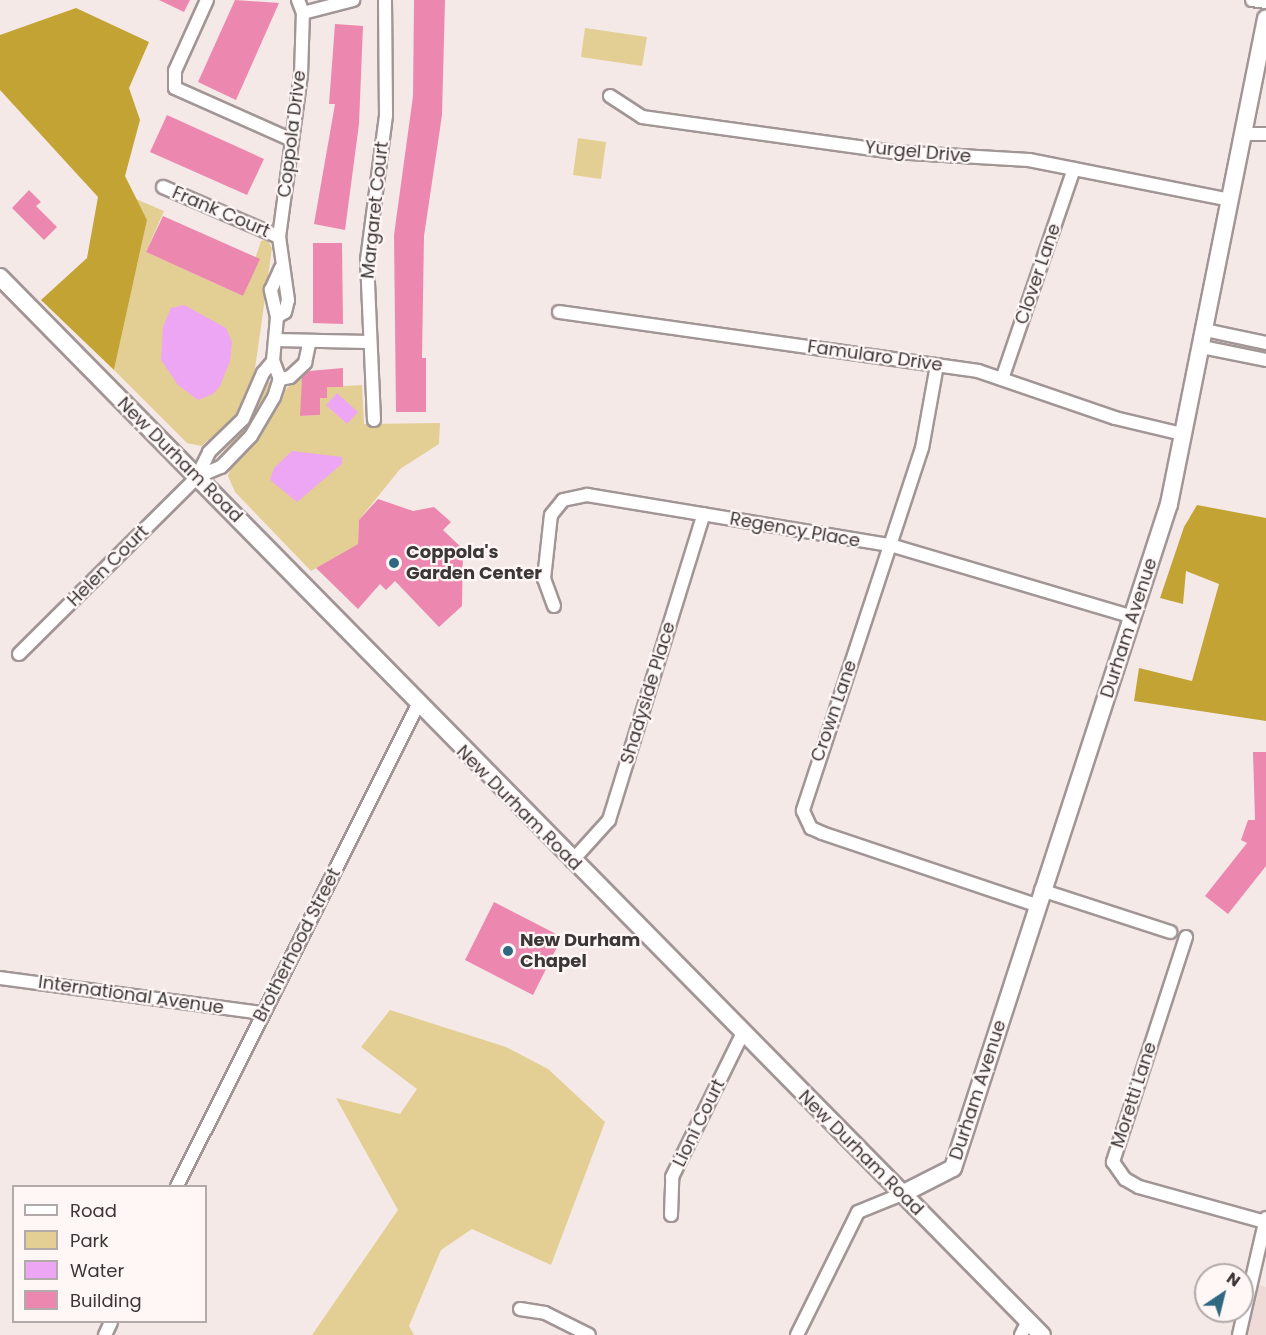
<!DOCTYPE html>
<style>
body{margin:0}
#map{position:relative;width:1266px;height:1335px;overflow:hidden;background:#f5e9e7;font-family:Poppins,sans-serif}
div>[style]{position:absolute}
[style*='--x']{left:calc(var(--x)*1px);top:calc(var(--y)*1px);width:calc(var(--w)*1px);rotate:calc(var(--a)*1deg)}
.built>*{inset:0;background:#eedad7}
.green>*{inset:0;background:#e3cf93}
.forest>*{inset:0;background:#c3a334}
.water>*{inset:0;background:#eda6f3}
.building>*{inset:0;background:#ec88af}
.roads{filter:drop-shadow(2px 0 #a19695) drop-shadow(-2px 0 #a19695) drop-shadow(0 2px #a19695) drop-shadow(0 -2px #a19695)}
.minor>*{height:12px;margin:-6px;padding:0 6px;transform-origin:6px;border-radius:6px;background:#fff}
.secondary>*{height:16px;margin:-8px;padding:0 8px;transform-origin:8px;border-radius:8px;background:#fff}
.dots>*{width:16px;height:16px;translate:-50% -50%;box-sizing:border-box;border:3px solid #fff7f6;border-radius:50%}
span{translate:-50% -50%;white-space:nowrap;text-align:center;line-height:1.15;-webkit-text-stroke:4.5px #fff7f6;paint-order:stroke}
.street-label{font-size:18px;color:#3b3736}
.poi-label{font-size:18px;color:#3b3736;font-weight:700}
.left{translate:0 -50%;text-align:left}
.legend{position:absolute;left:12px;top:1185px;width:195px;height:138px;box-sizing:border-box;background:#fff7f6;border:2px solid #b1aaa9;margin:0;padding:8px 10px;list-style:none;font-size:18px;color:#3b3736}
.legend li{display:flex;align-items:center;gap:12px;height:30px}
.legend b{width:30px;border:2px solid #b1aaa9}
.north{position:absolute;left:1194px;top:1263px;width:60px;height:60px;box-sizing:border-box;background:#fff7f6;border:2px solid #b1aaa9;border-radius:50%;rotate:35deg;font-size:16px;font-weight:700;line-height:24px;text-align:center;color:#3b3736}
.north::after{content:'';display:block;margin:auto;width:21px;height:27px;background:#2e6981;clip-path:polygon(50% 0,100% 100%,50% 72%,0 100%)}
</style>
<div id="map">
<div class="built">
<i style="clip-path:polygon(1257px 1284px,1266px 1287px,1266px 1335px,1245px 1335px)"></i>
</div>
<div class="green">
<i style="clip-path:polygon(585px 28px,647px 37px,642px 66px,581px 57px)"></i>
<i style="clip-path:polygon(578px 138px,606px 142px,601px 179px,573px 175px)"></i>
<i style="clip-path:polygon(136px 199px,164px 211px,146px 252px,243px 296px,261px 241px,267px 239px,272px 248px,253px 383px,232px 421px,201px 446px,187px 443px,114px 370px,147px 220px)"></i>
<i style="clip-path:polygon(302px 377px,301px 416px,320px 415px,320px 398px,327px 398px,327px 387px,362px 385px,364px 424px,440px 423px,439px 444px,400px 469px,359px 520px,358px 544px,311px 571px,235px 492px,228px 476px,233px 462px,265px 427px,280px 393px)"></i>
<i style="clip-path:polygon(269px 381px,272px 386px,266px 403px,249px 431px,218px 458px,244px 427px)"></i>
<i style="clip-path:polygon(390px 1010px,506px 1047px,548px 1069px,605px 1122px,551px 1265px,472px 1229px,441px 1250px,409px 1326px,414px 1335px,312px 1335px,398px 1210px,336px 1098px,400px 1114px,417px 1089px,361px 1047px)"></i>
</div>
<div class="forest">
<i style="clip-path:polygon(76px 8px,149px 42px,129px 88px,140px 120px,125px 176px,147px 220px,114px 370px,41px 300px,87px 258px,98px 197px,0 90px,0 35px)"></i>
<i style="clip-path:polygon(1197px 505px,1266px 518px,1266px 721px,1134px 701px,1139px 668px,1192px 681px,1219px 584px,1186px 571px,1183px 604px,1160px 598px,1184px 527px)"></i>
</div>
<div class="water">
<i style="clip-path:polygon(184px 305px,226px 328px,232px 342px,230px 361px,220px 386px,213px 394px,198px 400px,178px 385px,161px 360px,163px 327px,171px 308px)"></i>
<i style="clip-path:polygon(337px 393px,358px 412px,347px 424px,326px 405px)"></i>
<i style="clip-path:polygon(292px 451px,342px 457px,342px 464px,297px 502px,270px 480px,274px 468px)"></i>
</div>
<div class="building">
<i style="clip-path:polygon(159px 0,190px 0,184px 12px)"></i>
<i style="clip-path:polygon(235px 0,279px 3px,236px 100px,198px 82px)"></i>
<i style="clip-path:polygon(414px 0,445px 0,442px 115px,424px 236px,422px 358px,426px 358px,426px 412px,396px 412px,394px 235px,413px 96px)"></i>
<i style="clip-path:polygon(335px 24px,363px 26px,359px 124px,345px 230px,314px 224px,335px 104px,329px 104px)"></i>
<i style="clip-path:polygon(167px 115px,264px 159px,247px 195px,150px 152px)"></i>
<i style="clip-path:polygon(29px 190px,41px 202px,36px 206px,57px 227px,44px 240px,12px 208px)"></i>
<i style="clip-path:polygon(163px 216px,260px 259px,243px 296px,146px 252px)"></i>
<i style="clip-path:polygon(313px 243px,342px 243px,343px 324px,313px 323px)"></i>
<i style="clip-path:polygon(343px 368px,343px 387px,327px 387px,327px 398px,320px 398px,320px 415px,300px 416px,302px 377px,309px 371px)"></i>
<i style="clip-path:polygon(378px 499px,413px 511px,434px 507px,451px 522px,443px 530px,463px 549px,462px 606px,439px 627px,395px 581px,386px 590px,380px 584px,358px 609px,316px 568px,358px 544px,359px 520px)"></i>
<i style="clip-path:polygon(1253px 752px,1266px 752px,1266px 866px,1228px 914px,1205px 896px,1247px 843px,1241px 840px,1248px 820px,1255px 820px)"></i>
<i style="clip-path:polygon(494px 902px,562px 937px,533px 995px,465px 960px)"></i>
</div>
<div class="roads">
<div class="minor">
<i style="--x:207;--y:0;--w:78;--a:114.3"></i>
<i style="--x:175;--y:71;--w:17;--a:90"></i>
<i style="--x:175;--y:88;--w:128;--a:24"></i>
<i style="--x:1252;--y:0;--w:14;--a:8"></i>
<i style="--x:303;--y:13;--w:52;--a:-14.6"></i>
<i style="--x:610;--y:96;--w:38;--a:33"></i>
<i style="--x:642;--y:117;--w:253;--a:7.9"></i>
<i style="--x:893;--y:152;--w:136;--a:3.4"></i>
<i style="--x:1029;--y:160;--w:206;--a:11.2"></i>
<i style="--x:1245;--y:134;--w:21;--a:0"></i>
<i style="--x:163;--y:187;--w:126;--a:23.3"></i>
<i style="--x:559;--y:312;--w:423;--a:8"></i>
<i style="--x:978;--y:371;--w:145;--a:18.9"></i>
<i style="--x:1115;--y:418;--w:69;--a:13.4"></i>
<i style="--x:277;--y:317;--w:9;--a:-32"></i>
<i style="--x:285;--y:312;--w:12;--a:-76"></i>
<i style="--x:288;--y:300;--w:64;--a:-98.1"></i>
<i style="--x:279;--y:237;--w:163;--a:-82.3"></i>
<i style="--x:301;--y:75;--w:62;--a:-88.2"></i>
<i style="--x:303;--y:13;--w:14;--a:-111"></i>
<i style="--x:1205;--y:330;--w:62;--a:12"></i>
<i style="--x:276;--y:340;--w:92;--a:1.2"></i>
<i style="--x:1202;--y:347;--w:65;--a:11.5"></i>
<i style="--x:937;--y:365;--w:84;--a:100.2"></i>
<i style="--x:922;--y:448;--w:382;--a:108.2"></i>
<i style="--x:803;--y:811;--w:19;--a:65"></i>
<i style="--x:811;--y:828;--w:12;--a:24"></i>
<i style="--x:822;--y:833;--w:226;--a:18.6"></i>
<i style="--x:280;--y:379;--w:10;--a:-11"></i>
<i style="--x:290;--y:377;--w:21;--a:-43"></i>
<i style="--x:305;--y:363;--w:19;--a:-78"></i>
<i style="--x:1002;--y:379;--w:222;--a:-71.1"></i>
<i style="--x:374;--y:420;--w:160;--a:-92.5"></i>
<i style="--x:367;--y:260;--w:146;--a:-82.5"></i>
<i style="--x:386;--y:115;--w:115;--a:-90.5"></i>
<i style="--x:197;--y:477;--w:26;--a:-23"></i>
<i style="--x:221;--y:467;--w:43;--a:-45.9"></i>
<i style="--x:251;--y:436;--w:45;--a:-59.5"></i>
<i style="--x:274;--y:397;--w:19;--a:-72"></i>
<i style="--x:280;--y:379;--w:19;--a:-111"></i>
<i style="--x:273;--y:361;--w:44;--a:-84.8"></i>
<i style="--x:277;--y:317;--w:28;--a:-103"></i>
<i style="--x:271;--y:290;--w:24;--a:-66"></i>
<i style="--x:554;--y:606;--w:29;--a:-110"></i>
<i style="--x:544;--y:579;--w:64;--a:-83.8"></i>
<i style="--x:551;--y:515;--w:19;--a:-51"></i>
<i style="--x:563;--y:500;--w:25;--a:-12"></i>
<i style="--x:587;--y:495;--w:307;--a:9.4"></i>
<i style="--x:890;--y:545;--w:253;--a:16.5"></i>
<i style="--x:19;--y:654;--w:251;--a:-44.8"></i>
<i style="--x:197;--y:477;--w:28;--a:-64"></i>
<i style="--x:209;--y:452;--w:47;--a:-44.1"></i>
<i style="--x:243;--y:419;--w:50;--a:-66.5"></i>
<i style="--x:263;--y:373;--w:16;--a:-50"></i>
<i style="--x:572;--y:861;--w:55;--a:-47.9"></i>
<i style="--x:609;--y:820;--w:320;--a:-72.8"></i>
<i style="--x:1041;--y:890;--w:136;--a:18"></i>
<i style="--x:1186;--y:937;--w:237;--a:108"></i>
<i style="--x:1113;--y:1162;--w:21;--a:55"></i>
<i style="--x:1125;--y:1179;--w:16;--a:30"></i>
<i style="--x:1139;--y:1187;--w:131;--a:15.5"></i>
<i style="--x:0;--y:978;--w:265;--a:7.6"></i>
<i style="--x:177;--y:1186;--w:538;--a:-63.39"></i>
<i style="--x:671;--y:1215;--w:38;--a:-88"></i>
<i style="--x:672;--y:1177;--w:158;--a:-63.8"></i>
<i style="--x:520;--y:1309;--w:25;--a:9"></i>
<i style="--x:545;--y:1313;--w:49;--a:26.6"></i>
<i style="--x:105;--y:1335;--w:14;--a:-65"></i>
<i style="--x:797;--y:1335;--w:137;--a:-63.6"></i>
<i style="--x:858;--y:1212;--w:48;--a:-22.2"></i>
<i style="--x:1021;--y:1335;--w:16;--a:-63"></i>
<i style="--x:1239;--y:1335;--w:120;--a:-77"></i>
</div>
<div class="secondary">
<i style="--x:0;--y:277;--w:1485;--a:45.44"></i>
<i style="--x:902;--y:1194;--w:57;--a:-27"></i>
<i style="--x:953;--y:1168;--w:698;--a:-71.98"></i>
<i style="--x:1169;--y:504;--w:495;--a:-78.7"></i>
</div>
</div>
<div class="dots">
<i style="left:394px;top:563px;background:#2e6981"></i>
<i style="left:508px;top:951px;background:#2e6981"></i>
</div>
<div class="street-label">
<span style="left:292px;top:134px;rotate:-83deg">Coppola Drive</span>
<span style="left:918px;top:152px;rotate:5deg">Yurgel Drive</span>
<span style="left:375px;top:210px;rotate:-84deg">Margaret Court</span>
<span style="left:221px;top:212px;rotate:23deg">Frank Court</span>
<span style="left:1038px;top:274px;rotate:-71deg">Clover Lane</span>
<span style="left:875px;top:356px;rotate:8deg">Famularo Drive</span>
<span style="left:180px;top:460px;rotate:45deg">New Durham Road</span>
<span style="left:795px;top:530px;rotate:10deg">Regency Place</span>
<span style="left:108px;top:566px;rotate:-45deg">Helen Court</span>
<span style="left:1129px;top:628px;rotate:-72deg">Durham Avenue</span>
<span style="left:648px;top:693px;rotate:-73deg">Shadyside Place</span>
<span style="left:834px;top:711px;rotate:-71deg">Crown Lane</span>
<span style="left:519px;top:808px;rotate:45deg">New Durham Road</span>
<span style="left:297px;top:945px;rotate:-63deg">Brotherhood Street</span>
<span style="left:131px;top:995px;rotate:8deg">International Avenue</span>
<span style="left:978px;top:1090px;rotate:-72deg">Durham Avenue</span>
<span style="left:1134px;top:1095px;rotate:-72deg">Moretti Lane</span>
<span style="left:699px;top:1123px;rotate:-64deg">Lioni Court</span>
<span style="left:861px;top:1153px;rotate:45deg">New Durham Road</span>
</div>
<div class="poi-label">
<span class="left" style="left:406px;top:563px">Coppola's<br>Garden Center</span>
<span class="left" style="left:520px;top:951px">New Durham<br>Chapel</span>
</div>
<ul class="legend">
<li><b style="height:8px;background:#fff"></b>Road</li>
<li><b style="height:16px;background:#e3cf93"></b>Park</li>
<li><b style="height:16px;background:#eda6f3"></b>Water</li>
<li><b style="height:16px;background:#ec88af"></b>Building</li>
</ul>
<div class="north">N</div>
</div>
